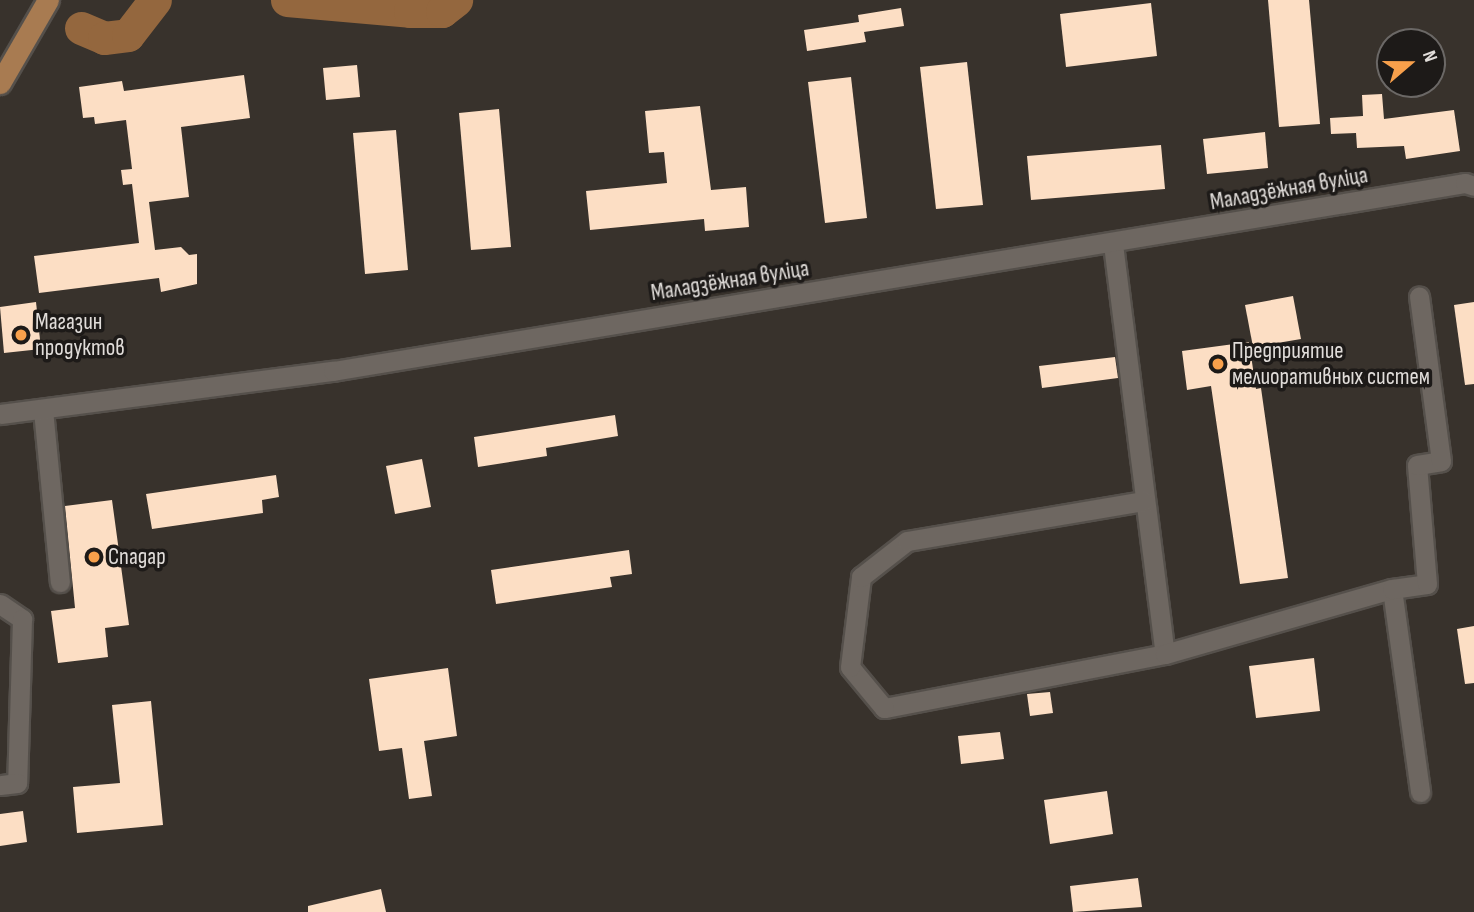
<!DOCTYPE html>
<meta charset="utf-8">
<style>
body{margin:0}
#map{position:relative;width:1474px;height:912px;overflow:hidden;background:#38322c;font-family:"Sofia Sans Condensed",sans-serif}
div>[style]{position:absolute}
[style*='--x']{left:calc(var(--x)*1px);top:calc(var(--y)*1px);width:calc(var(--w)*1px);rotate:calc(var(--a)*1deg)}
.river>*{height:33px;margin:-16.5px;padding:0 16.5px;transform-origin:16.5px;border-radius:16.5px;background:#94673e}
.building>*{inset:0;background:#fcdec4}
.roads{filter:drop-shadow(2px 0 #55504b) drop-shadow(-2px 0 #55504b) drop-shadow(0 2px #55504b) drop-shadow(0 -2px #55504b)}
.minor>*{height:19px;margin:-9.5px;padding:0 9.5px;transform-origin:9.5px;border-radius:9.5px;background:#6e6761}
.major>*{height:21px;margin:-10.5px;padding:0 10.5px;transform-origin:10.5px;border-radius:10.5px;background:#a87b51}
.dots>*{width:19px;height:19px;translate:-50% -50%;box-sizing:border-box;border:4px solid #1d1a18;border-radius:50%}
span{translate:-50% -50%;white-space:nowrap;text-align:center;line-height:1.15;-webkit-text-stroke:7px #1d1a18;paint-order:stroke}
.street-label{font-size:23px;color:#e1ddda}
.poi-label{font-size:23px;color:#e1ddda}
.left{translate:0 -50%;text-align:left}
.north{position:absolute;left:1376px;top:28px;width:70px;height:70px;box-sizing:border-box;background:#1d1a18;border:2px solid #6b6866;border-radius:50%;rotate:70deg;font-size:19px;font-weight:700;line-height:28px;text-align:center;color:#e1ddda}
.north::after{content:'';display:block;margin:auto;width:24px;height:32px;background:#f8a04b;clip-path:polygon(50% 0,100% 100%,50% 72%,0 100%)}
</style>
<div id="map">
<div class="river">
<i style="--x:287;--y:0;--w:123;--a:5.1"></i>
<i style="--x:410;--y:11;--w:32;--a:0"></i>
<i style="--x:442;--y:11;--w:18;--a:-38"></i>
<i style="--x:81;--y:28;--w:25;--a:23"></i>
<i style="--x:104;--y:38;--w:24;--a:-7"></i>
<i style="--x:128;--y:35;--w:44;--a:-52.4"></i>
</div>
<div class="building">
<i style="clip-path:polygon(1268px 0,1309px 0,1320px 124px,1279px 127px)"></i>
<i style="clip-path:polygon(1151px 3px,1157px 56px,1066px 67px,1060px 14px)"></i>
<i style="clip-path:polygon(901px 8px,904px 26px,864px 32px,866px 42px,807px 51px,804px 30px,859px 22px,858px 15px)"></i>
<i style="clip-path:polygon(967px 62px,983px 205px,936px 209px,920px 67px)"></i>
<i style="clip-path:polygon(357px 65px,360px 97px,326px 100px,323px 68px)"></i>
<i style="clip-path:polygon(244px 75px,250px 118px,181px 127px,189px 197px,149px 202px,155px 250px,181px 247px,189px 255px,197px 254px,197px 284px,161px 292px,159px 278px,39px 293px,34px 256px,139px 243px,132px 184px,123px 185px,121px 170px,132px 169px,126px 120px,95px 124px,94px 117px,83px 118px,79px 87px,122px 81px,124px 91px)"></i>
<i style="clip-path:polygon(851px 77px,867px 218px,825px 223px,808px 82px)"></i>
<i style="clip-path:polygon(1382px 94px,1384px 119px,1454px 110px,1460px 151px,1406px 159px,1404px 146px,1357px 148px,1356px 133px,1331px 134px,1330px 118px,1363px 116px,1362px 95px)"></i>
<i style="clip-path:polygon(700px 106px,711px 190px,746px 187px,749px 227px,705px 231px,704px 219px,590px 230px,586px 191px,667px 183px,664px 152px,649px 153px,645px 111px)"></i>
<i style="clip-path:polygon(499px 109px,511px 247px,471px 250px,459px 113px)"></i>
<i style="clip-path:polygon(396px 130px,408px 270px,365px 274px,353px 133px)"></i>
<i style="clip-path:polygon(1265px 132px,1268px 168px,1207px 174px,1203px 139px)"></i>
<i style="clip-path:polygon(1161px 145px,1165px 189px,1031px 200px,1027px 156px)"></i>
<i style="clip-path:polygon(1293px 296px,1301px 339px,1253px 347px,1245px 305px)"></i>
<i style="clip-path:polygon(36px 302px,41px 349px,4px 353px,0 307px)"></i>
<i style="clip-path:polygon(1474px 302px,1474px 384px,1465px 385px,1454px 305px)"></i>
<i style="clip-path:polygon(1249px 342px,1256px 389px,1261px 388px,1288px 578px,1240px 584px,1211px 386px,1187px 390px,1182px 351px)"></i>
<i style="clip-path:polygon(1115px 357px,1118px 378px,1042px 388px,1039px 366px)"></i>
<i style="clip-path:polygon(615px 415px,618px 436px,546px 448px,547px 456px,478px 467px,474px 437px)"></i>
<i style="clip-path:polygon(422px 459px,431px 507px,395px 514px,386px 466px)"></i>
<i style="clip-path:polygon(276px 475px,279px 497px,262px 500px,263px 513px,152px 529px,146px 494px)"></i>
<i style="clip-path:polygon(112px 500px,129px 625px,105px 628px,108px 657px,58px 663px,51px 611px,75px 608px,65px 506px)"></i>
<i style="clip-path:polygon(629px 550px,632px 574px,610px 577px,612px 587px,496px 604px,491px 570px)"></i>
<i style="clip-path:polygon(1474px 626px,1474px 683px,1465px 684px,1457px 629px)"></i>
<i style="clip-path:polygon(1314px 658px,1320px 711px,1256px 718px,1249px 666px)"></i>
<i style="clip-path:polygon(448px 668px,457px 736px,424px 741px,432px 796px,409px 799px,402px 748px,379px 751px,369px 679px)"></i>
<i style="clip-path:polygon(1050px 692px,1053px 713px,1030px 716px,1027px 694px)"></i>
<i style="clip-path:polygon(151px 701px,163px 825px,77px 833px,73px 787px,120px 783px,112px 705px)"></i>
<i style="clip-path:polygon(1000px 732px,1004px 759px,961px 764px,958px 736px)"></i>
<i style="clip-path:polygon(1107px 791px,1113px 834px,1050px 844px,1044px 800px)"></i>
<i style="clip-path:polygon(23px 811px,27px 842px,0 846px,0 814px)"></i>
<i style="clip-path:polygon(1138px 878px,1142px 907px,1073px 912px,1070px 886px)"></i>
<i style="clip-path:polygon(381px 889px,386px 912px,308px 912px,308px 906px)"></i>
</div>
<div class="roads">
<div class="minor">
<i style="--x:1113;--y:244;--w:413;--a:82.8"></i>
<i style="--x:1165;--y:654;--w:286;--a:169.1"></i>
<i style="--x:884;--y:708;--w:53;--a:-129.7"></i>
<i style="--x:850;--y:667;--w:91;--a:-83"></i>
<i style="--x:861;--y:577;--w:58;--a:-38"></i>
<i style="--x:907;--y:541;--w:240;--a:-9.6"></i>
<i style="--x:43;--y:410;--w:173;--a:84.4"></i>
<i style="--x:0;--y:414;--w:336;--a:-7.4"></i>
<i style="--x:333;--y:371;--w:1148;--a:-9.43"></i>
<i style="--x:1465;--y:183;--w:9;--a:18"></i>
<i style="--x:1392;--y:589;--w:205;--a:82.1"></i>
<i style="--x:0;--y:604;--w:27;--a:34"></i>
<i style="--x:22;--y:619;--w:164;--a:91.7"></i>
<i style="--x:17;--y:783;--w:17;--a:173"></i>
<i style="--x:1165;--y:654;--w:236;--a:-16"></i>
<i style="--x:1392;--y:589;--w:35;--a:-8"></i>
<i style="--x:1427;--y:584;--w:119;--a:-94.8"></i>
<i style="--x:1417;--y:465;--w:24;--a:-9"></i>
<i style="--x:1441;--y:461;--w:166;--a:-97.6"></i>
</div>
<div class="major">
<i style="--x:0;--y:83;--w:96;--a:-60"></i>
</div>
</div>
<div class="dots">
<i style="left:21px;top:335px;background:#f8a04b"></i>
<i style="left:1218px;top:364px;background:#f8a04b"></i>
<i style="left:94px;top:557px;background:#f8a04b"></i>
</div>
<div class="street-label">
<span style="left:1289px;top:189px;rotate:-10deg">Маладзёжная вуліца</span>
<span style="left:730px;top:281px;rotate:-9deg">Маладзёжная вуліца</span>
</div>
<div class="poi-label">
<span class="left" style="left:35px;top:335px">Магазин<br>продуктов</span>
<span class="left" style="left:1232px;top:364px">Предприятие<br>мелиоративных систем</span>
<span class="left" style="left:108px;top:557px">Спадар</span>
</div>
<div class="north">N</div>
</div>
